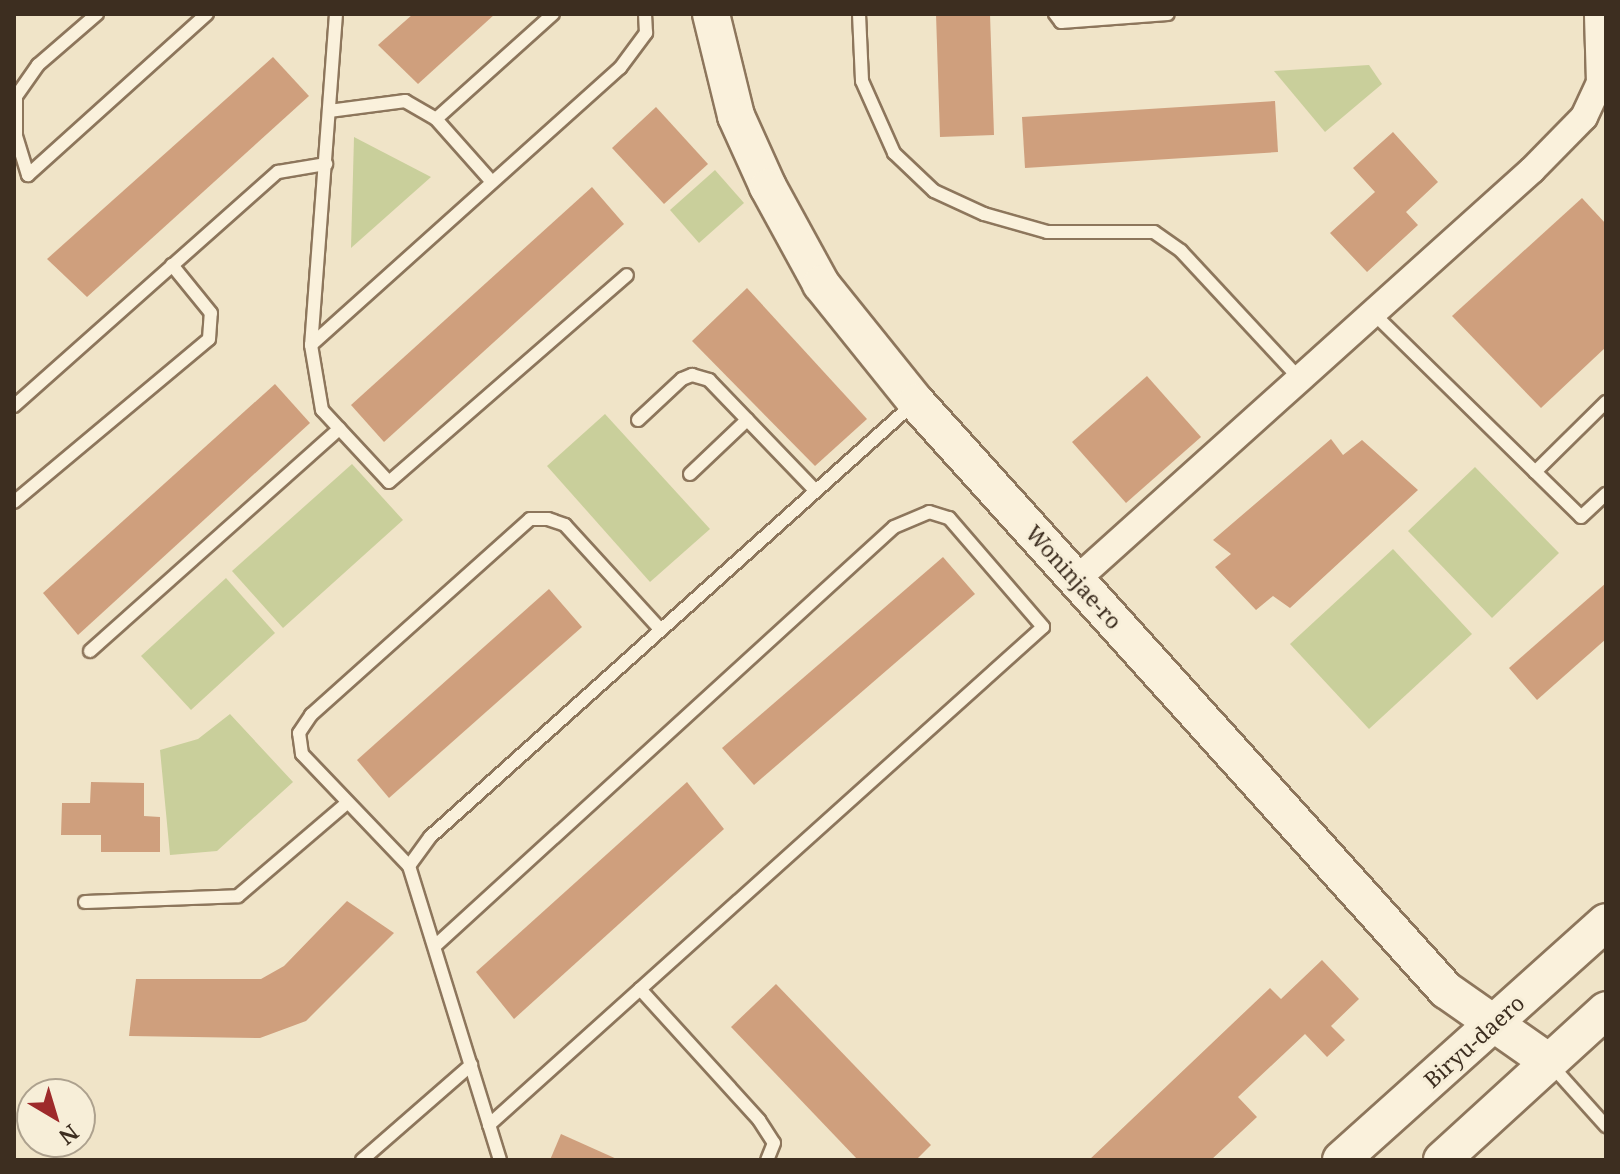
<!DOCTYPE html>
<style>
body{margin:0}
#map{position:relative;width:1620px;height:1174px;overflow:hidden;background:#f0e4c8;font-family:"Noto Serif",serif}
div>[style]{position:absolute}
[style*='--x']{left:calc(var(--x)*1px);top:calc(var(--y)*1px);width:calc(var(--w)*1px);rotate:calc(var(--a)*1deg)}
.green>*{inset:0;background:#c9cf9b}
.building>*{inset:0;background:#cf9f7d}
.roads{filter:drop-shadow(2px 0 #8d765c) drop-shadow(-2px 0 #8d765c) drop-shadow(0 2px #8d765c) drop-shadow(0 -2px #8d765c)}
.service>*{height:12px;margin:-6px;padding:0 6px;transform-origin:6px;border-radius:6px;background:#faf1dc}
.minor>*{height:26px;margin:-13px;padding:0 13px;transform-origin:13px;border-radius:13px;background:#faf1dc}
.secondary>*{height:36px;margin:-18px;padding:0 18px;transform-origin:18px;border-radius:18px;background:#faf1dc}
span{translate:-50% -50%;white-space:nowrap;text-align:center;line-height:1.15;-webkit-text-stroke:6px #f7eed8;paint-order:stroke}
.street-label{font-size:22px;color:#3d2e20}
.frame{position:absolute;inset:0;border:16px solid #3d2e20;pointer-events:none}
.north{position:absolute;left:16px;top:1078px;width:80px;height:80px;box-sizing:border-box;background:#f7eed8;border:2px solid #ada18e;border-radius:50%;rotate:142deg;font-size:22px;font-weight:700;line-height:32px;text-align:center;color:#3d2e20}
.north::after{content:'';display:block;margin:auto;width:28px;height:36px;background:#9e2a2b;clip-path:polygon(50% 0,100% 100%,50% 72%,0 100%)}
</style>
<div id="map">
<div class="green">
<i style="clip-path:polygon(1369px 65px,1382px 84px,1325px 132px,1274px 71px)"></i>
<i style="clip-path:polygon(354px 137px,431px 177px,351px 248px)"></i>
<i style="clip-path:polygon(715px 170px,744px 203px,699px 243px,670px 210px)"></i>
<i style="clip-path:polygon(605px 414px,710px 529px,650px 582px,547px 466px)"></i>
<i style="clip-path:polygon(352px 464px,403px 520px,283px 628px,232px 571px)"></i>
<i style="clip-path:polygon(1475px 467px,1559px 553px,1492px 618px,1408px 531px)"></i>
<i style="clip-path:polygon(1393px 549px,1472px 634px,1369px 729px,1290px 644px)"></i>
<i style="clip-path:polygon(226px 578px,275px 633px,191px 710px,141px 656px)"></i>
<i style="clip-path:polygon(230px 714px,293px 782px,217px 851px,170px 855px,160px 750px,198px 739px)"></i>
</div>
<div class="building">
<i style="clip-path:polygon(413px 14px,495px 14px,418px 84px,378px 45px)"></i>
<i style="clip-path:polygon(936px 14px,990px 14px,994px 135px,940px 137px)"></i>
<i style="clip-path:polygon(273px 57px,309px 96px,87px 297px,47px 259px)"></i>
<i style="clip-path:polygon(1275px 101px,1278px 152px,1025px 168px,1022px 117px)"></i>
<i style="clip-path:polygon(656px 107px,708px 164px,664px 204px,612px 148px)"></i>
<i style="clip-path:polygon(1393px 132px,1438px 182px,1406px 212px,1418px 225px,1367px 272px,1330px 233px,1375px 192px,1353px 168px)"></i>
<i style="clip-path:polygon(592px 187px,624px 224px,384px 442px,351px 405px)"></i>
<i style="clip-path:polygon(1582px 198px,1606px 224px,1606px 347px,1541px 408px,1452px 316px)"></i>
<i style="clip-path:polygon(747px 288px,867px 419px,815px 466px,692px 341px)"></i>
<i style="clip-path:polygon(1147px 376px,1201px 437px,1126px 503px,1072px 442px)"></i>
<i style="clip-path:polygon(275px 384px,310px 423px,78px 635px,43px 593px)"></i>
<i style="clip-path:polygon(1331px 439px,1343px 455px,1362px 440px,1418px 490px,1290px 608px,1273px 596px,1256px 610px,1215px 567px,1231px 554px,1213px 540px)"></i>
<i style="clip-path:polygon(943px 557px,975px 594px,754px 785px,722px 748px)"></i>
<i style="clip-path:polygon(1606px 583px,1606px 639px,1537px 700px,1509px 668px)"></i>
<i style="clip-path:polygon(549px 589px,582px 627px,389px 798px,357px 760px)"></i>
<i style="clip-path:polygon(91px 782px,144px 783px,144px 816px,160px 817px,160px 852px,101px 852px,101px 835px,61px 835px,62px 803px,90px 803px)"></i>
<i style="clip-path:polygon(687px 782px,724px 829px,514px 1019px,476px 972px)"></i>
<i style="clip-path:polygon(347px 901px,394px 933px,306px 1021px,260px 1038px,129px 1036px,136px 979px,261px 979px,284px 966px)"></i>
<i style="clip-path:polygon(1322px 960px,1359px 999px,1331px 1026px,1345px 1040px,1327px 1057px,1305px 1034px,1238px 1097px,1257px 1117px,1211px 1160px,1089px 1160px,1270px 988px,1281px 999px)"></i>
<i style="clip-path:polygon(776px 984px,931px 1145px,916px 1160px,858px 1160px,731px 1027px)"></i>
<i style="clip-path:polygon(561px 1134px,619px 1160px,550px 1160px)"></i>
</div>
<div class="roads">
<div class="service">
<i style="--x:97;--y:14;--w:78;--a:139.2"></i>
<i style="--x:38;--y:65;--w:38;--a:125"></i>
<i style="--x:16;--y:96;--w:40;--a:90"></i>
<i style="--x:16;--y:136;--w:41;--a:72.9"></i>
<i style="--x:28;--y:175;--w:241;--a:-42"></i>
<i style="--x:336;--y:14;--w:332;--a:94.3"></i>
<i style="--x:311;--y:345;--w:66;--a:80.4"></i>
<i style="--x:322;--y:410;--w:98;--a:47.1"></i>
<i style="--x:389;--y:482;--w:315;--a:-41"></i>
<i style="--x:859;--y:14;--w:67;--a:87.4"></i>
<i style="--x:862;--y:81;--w:79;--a:66"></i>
<i style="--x:894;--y:153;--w:55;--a:43.5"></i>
<i style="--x:934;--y:191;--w:55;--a:24.7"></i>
<i style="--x:984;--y:214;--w:66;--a:15.9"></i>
<i style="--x:1047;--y:232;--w:107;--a:0"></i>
<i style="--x:1154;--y:232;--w:33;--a:35"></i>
<i style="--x:1181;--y:251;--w:175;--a:47.1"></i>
<i style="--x:1055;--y:14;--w:10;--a:53"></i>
<i style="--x:1061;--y:22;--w:107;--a:-4.3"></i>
<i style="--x:329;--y:111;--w:77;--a:-7.5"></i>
<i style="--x:405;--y:101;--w:36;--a:30"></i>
<i style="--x:436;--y:119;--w:84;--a:48.4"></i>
<i style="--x:436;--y:119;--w:157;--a:-41.9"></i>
<i style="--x:1373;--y:313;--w:291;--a:44.4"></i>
<i style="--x:1581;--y:517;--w:34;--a:-43"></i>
<i style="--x:311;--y:345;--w:415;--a:-41.9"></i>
<i style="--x:620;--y:68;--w:44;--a:-53.4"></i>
<i style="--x:646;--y:33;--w:19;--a:-93"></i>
<i style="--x:14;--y:406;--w:353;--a:-41.6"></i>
<i style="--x:278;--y:172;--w:49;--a:-9.5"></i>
<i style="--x:638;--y:420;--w:60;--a:-43"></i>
<i style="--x:682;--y:379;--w:11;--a:-22"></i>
<i style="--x:692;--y:375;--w:18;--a:16"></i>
<i style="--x:709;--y:380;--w:154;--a:46.1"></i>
<i style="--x:1535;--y:472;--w:100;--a:-44.6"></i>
<i style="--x:690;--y:474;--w:79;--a:-43.5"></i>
<i style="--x:14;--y:502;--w:254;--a:-39.9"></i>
<i style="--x:209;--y:339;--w:26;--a:-86"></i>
<i style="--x:211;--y:313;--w:62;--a:-129.1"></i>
<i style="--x:90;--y:651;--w:334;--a:-41.7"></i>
<i style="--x:409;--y:866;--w:155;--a:-133.7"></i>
<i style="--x:302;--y:754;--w:21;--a:-98"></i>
<i style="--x:299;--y:733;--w:22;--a:-56"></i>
<i style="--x:311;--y:715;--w:294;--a:-41.8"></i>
<i style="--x:530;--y:519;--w:18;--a:0"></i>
<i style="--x:548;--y:519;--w:18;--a:19"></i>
<i style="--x:565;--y:525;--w:142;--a:47.6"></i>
<i style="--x:85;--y:902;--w:153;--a:-2.2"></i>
<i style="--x:238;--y:896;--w:143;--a:-40.5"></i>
<i style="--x:435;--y:946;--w:621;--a:-42.39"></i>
<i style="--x:894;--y:527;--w:38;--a:-23"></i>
<i style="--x:929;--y:512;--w:21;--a:17"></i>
<i style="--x:949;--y:518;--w:144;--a:49.2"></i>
<i style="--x:1043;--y:627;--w:745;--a:138.05"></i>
<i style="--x:640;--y:989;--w:177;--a:47.7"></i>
<i style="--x:759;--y:1120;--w:27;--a:57"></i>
<i style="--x:774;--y:1143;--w:18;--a:112"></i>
<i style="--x:1552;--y:1066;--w:81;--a:48"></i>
<i style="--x:362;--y:1160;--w:145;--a:-41.1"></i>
<i style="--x:500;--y:1160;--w:308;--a:-107.2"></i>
<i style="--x:409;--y:866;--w:36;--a:-54"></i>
<i style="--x:430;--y:837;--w:649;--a:-41.88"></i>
</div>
<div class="minor">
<i style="--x:1076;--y:580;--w:613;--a:-41.96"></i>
<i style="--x:1532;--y:170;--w:74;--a:-45.5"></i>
<i style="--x:1584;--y:117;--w:38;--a:-65"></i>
<i style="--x:1600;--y:83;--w:69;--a:-91.7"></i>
</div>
<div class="secondary">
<i style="--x:711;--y:14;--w:105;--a:76.2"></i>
<i style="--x:736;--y:116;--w:78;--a:65.7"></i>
<i style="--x:768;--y:187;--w:111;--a:61.3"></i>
<i style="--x:821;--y:284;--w:151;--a:51.2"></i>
<i style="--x:916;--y:402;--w:792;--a:47.97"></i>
<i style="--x:1446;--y:990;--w:126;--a:35"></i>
<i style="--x:1341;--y:1160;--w:356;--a:-41.9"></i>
<i style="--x:1442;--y:1160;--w:222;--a:-42.4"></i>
</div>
</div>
<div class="street-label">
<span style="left:1074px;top:577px;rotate:48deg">Woninjae-ro</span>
<span style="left:1474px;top:1041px;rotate:-42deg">Biryu-daero</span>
</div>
<div class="frame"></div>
<div class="north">N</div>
</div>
